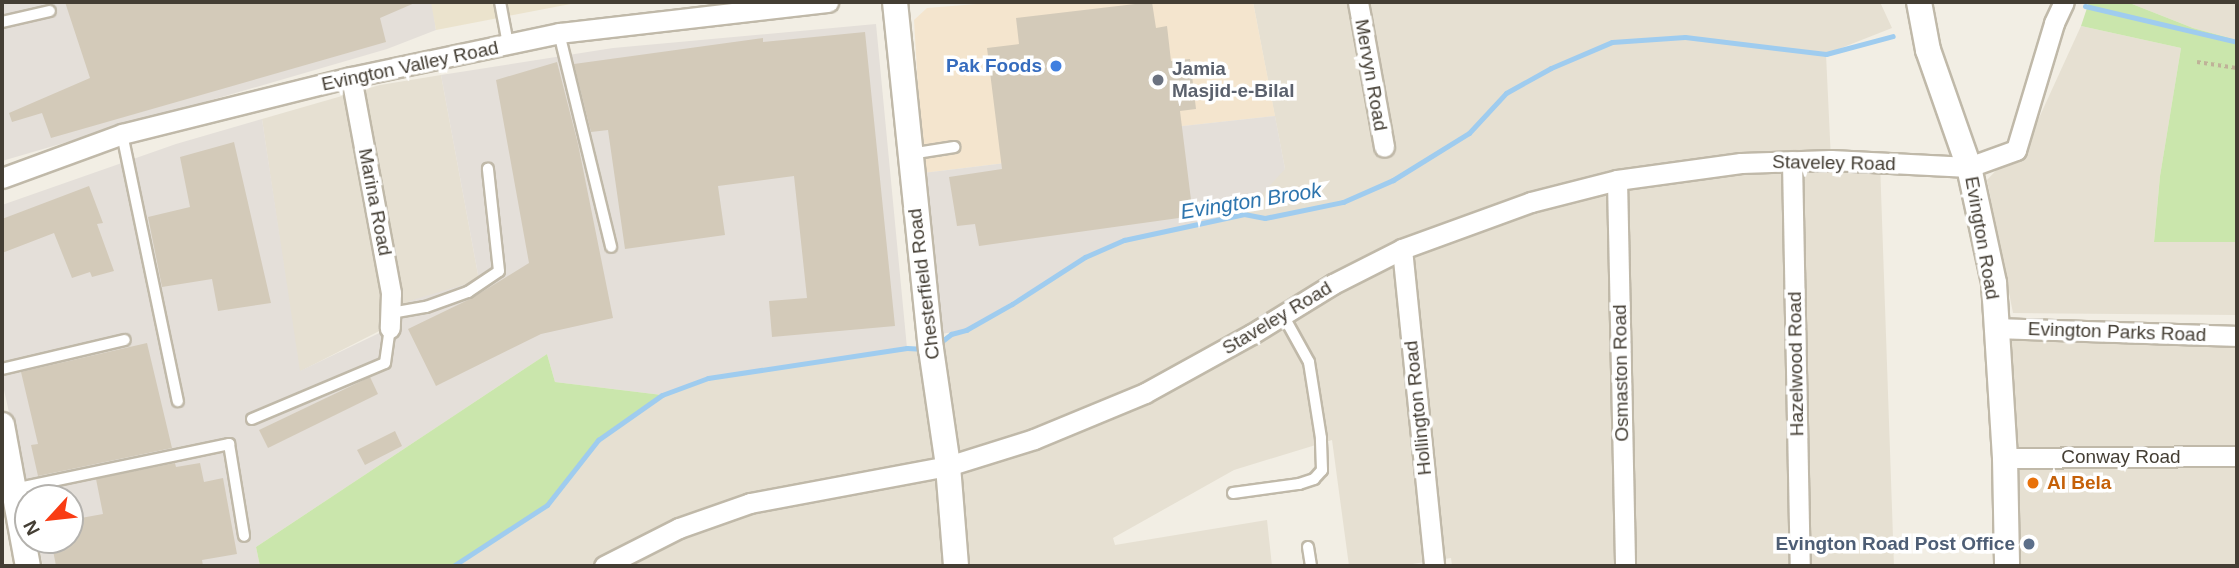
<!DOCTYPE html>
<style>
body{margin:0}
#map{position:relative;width:2239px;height:568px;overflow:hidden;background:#f2eee4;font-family:Helvetica,sans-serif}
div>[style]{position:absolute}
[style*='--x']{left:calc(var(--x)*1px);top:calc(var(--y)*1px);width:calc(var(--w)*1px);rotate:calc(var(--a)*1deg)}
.residential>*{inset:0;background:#e6e0d2}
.commercial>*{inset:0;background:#f4e5ce}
.industrial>*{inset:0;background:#e4dfd9}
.education>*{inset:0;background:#ebe3cd}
.green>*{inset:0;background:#cae6ac}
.stream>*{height:5px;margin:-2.5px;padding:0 2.5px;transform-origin:2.5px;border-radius:2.5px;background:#9fccef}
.building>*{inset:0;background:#d3cab9}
.path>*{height:3.5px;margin-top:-1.75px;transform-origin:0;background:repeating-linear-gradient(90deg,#bfb298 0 3.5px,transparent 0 7px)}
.roads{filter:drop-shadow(2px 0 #c0b9a9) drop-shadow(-2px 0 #c0b9a9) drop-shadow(0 2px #c0b9a9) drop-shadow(0 -2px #c0b9a9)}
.service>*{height:10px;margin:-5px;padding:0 5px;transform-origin:5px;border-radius:5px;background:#fff}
.minor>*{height:19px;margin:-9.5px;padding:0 9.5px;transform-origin:9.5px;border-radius:9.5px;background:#fff}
.tertiary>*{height:24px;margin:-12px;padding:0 12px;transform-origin:12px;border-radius:12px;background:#fff}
.dots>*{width:19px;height:19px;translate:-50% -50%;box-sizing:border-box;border:4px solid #fff;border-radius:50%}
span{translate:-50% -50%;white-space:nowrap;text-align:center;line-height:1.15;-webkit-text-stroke:7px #fff;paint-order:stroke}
.street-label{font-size:19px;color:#443e34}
.shop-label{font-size:19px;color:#366cbe;font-weight:700}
.right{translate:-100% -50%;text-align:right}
.worship-label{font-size:19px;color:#5b616d;font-weight:700}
.left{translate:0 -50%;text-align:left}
.food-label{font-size:19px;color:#c56008;font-weight:700}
.service-label{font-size:19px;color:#4e5e75;font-weight:700}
.water-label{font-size:21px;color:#2e75ae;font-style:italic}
.frame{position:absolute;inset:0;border:4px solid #443e34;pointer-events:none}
.north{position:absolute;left:14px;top:484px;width:70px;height:70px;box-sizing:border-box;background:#fff;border:2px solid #b4b2ae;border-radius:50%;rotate:243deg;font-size:19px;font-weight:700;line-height:28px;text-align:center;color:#443e34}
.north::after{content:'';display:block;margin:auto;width:24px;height:32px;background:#f93c14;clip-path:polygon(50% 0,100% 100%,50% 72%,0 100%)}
</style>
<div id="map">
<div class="residential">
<i style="clip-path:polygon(1253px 2px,1880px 2px,1892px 28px,1826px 54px,1831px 160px,1880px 162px,1894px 566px,1452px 566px,1451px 558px,1399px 566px,1349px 566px,1332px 440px,1234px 470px,1113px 538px,1115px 545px,1267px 520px,1272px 566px,453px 566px,547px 505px,598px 440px,662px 395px,708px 378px,907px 348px,931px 349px,951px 334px,966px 330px,1012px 304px,1088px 255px,1285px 169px)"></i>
<i style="clip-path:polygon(2127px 2px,2237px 2px,2237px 40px,2193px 28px)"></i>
<i style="clip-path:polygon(2081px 26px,2181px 48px,2160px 176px,2154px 241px,2237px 242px,2237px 315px,2013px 313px,1987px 180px,2033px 131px)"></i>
<i style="clip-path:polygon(441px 75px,479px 280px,299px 372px,262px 119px,380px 85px)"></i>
<i style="clip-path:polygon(1996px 328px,2237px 339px,2237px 566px,2009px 566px)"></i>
</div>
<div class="commercial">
<i style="clip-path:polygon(1002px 2px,1253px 2px,1275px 116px,1111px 134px,1112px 150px,923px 173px,914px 20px,927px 8px)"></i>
</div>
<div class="industrial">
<i style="clip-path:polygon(2px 2px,432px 2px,436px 30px,387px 49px,2px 161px)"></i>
<i style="clip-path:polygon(876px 24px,907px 348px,708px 378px,662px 395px,555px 382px,547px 354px,256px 547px,260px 566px,43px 566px,37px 540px,70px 540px,70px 498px,28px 498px,2px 381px,2px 205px,176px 144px,262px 119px,300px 371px,396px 325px,409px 301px,479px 280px,441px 75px,613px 48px)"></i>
<i style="clip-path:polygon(1275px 116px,1285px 169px,1244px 214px,1124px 240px,1085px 257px,966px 330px,941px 334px,923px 173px,1112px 150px,1110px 134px)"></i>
</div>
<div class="education">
<i style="clip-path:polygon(431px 2px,581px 2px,436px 30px)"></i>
</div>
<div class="green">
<i style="clip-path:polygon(2089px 2px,2127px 2px,2193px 28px,2237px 40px,2237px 242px,2154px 242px,2160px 176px,2181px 48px,2081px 26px)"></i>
<i style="clip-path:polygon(547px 354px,555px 382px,662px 395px,598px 440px,547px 505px,453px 566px,260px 566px,256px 547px)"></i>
</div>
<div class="stream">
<i style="--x:2085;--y:6;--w:156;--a:13.3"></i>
<i style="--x:937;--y:345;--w:18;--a:-38"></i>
<i style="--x:951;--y:334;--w:16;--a:-15"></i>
<i style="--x:966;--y:330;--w:53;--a:-29.5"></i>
<i style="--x:1012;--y:304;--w:87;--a:-32.8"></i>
<i style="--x:1085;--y:257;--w:43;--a:-23.6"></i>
<i style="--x:1124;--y:240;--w:123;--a:-12.2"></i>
<i style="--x:1244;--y:214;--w:21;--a:11"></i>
<i style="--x:1265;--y:218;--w:80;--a:-11.6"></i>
<i style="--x:1343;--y:202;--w:55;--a:-23.7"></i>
<i style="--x:1393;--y:180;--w:89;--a:-31.7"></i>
<i style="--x:1469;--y:133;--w:54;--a:-47.2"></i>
<i style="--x:1506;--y:93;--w:51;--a:-29.1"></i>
<i style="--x:1551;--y:68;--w:66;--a:-23.1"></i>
<i style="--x:1612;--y:42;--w:73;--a:-3.9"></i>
<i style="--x:1685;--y:37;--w:142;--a:6.9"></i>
<i style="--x:1826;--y:54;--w:69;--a:-15"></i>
<i style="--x:453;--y:566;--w:112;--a:-33"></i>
<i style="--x:547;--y:505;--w:83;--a:-51.9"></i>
<i style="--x:598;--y:440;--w:78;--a:-35.1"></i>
<i style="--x:662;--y:395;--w:49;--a:-20.3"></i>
<i style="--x:708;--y:378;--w:201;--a:-8.6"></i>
<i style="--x:907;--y:348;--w:18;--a:3"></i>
</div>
<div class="building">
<i style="clip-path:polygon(65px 2px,417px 2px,380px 18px,386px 42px,51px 138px,42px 113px,12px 122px,9px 113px,90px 78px)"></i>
<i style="clip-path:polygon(1152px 2px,1156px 28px,1167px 26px,1171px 61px,1190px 59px,1196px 109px,1180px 111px,1193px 216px,979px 246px,975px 224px,957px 226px,949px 177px,1002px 169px,987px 48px,1019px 44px,1016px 18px)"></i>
<i style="clip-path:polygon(865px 32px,895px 326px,772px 337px,769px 301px,807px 298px,794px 176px,718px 186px,725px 235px,625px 249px,608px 130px,591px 132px,574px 64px,763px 38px,763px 42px)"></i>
<i style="clip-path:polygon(557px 62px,578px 144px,613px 318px,541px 334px,436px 386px,408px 329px,472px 298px,529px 263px,496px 80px)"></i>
<i style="clip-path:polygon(234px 142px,271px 303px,218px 311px,212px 279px,162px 287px,148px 217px,190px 207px,180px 157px)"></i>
<i style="clip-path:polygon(89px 186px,103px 223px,97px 224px,114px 271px,92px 277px,90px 272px,72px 278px,54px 233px,2px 253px,2px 219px)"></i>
<i style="clip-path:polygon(147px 343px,172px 448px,38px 476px,31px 445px,38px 444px,21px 372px)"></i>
<i style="clip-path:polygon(370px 377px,378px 394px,268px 448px,259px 430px)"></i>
<i style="clip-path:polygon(395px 431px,402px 446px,365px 465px,357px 450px)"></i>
<i style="clip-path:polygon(175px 463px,176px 467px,200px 463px,204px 482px,223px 478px,237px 554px,202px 560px,203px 566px,56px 566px,51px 540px,70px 540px,70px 520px,103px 514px,96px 479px)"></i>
</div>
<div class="path">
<i style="--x:2197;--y:62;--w:40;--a:8.5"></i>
</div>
<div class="roads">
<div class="service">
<i style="--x:500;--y:2;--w:43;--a:79.2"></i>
<i style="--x:2;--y:22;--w:49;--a:-12.9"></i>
<i style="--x:559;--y:33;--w:220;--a:76.3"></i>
<i style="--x:122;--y:134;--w:273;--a:78.2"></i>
<i style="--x:910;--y:154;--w:45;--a:-9"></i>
<i style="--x:391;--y:313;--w:36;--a:-10"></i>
<i style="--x:426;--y:307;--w:45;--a:-19.7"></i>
<i style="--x:468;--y:292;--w:37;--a:-34"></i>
<i style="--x:499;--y:271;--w:103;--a:-96.2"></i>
<i style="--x:2;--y:369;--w:126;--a:-13.3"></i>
<i style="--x:252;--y:419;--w:144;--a:-22.8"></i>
<i style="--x:385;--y:363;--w:35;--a:-82"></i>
<i style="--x:14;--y:489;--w:220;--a:-11.8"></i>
<i style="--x:229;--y:444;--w:93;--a:80.7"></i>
<i style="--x:1233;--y:493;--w:67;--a:-7.8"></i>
<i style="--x:1299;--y:484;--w:16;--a:-18"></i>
<i style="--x:1314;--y:479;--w:12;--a:-48"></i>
<i style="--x:1322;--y:470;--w:32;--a:-92"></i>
<i style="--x:1321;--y:438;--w:77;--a:-99"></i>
<i style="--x:1309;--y:362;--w:54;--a:-119"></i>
<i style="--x:1308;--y:547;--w:19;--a:81"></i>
</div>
<div class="minor">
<i style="--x:1358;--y:2;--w:147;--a:79.8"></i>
<i style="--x:351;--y:77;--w:220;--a:79.5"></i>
<i style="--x:391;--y:293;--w:35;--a:92"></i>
<i style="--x:1792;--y:161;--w:405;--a:88.9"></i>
<i style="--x:2;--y:178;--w:128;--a:-20.1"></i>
<i style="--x:122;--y:134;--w:236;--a:-14"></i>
<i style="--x:351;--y:77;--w:213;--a:-11.9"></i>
<i style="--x:559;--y:33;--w:271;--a:-6.6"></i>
<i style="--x:1617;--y:180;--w:386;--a:88.8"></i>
<i style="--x:1402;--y:249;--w:319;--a:84.2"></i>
<i style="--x:1996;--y:328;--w:241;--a:1.9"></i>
<i style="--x:2005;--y:458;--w:232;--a:-0.5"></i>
<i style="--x:604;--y:566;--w:84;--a:-26.9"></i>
<i style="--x:679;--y:528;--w:75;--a:-19.4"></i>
<i style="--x:750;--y:503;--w:201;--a:-10.6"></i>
<i style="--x:948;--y:466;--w:90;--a:-17.4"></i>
<i style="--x:1034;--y:439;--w:120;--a:-22.5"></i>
<i style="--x:1145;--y:393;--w:122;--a:-28.9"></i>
<i style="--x:1252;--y:334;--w:95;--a:-31.7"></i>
<i style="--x:1333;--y:284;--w:77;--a:-26.9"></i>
<i style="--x:1402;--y:249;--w:137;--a:-20"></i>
<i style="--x:1531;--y:202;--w:89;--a:-14.3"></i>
<i style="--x:1617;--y:180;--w:125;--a:-7.8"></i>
<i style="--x:1741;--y:163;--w:90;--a:-1.9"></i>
<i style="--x:1831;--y:160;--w:138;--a:2.9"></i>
<i style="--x:1969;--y:167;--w:50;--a:-19.9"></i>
<i style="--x:2016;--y:150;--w:133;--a:-73.3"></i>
<i style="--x:2054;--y:23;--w:23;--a:-65"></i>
</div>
<div class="tertiary">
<i style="--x:895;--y:2;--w:349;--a:84.1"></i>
<i style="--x:931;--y:349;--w:118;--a:81.7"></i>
<i style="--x:948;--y:466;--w:100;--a:85.4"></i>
<i style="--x:1919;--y:2;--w:49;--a:79.4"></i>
<i style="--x:1928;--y:50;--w:124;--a:70.7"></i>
<i style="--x:1969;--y:167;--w:119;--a:77.8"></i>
<i style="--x:1994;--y:283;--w:175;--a:86.4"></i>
<i style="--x:2005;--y:458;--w:108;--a:88.9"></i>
<i style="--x:2;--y:425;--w:143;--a:79.6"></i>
</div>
</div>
<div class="dots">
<i style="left:1056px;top:66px;background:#3f7fe0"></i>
<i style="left:1158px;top:80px;background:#6b7280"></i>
<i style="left:2033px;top:483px;background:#e8710a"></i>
<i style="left:2029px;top:544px;background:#5c6f8a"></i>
</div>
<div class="street-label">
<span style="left:410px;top:66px;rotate:-12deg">Evington Valley Road</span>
<span style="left:1371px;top:75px;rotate:80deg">Mervyn Road</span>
<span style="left:1834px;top:163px;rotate:1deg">Staveley Road</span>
<span style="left:375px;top:202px;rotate:79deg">Marina Road</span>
<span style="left:1982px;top:238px;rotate:80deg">Evington Road</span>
<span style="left:924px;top:284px;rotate:-97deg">Chesterfield Road</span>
<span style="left:1277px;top:318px;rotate:-31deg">Staveley Road</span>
<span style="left:2117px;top:332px;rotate:2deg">Evington Parks Road</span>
<span style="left:1796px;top:364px;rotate:-91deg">Hazelwood Road</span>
<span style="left:1621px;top:373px;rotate:-91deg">Osmaston Road</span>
<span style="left:1418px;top:408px;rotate:-96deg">Hollington Road</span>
<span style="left:2121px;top:457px">Conway Road</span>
</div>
<div class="shop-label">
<span class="right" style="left:1042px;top:66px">Pak Foods</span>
</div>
<div class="worship-label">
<span class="left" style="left:1172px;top:80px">Jamia<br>Masjid-e-Bilal</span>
</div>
<div class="food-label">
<span class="left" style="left:2047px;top:483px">Al Bela</span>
</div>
<div class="service-label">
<span class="right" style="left:2015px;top:544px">Evington Road Post Office</span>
</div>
<div class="water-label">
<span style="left:1251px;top:201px;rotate:-9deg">Evington Brook</span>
</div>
<div class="frame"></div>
<div class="north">N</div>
</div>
